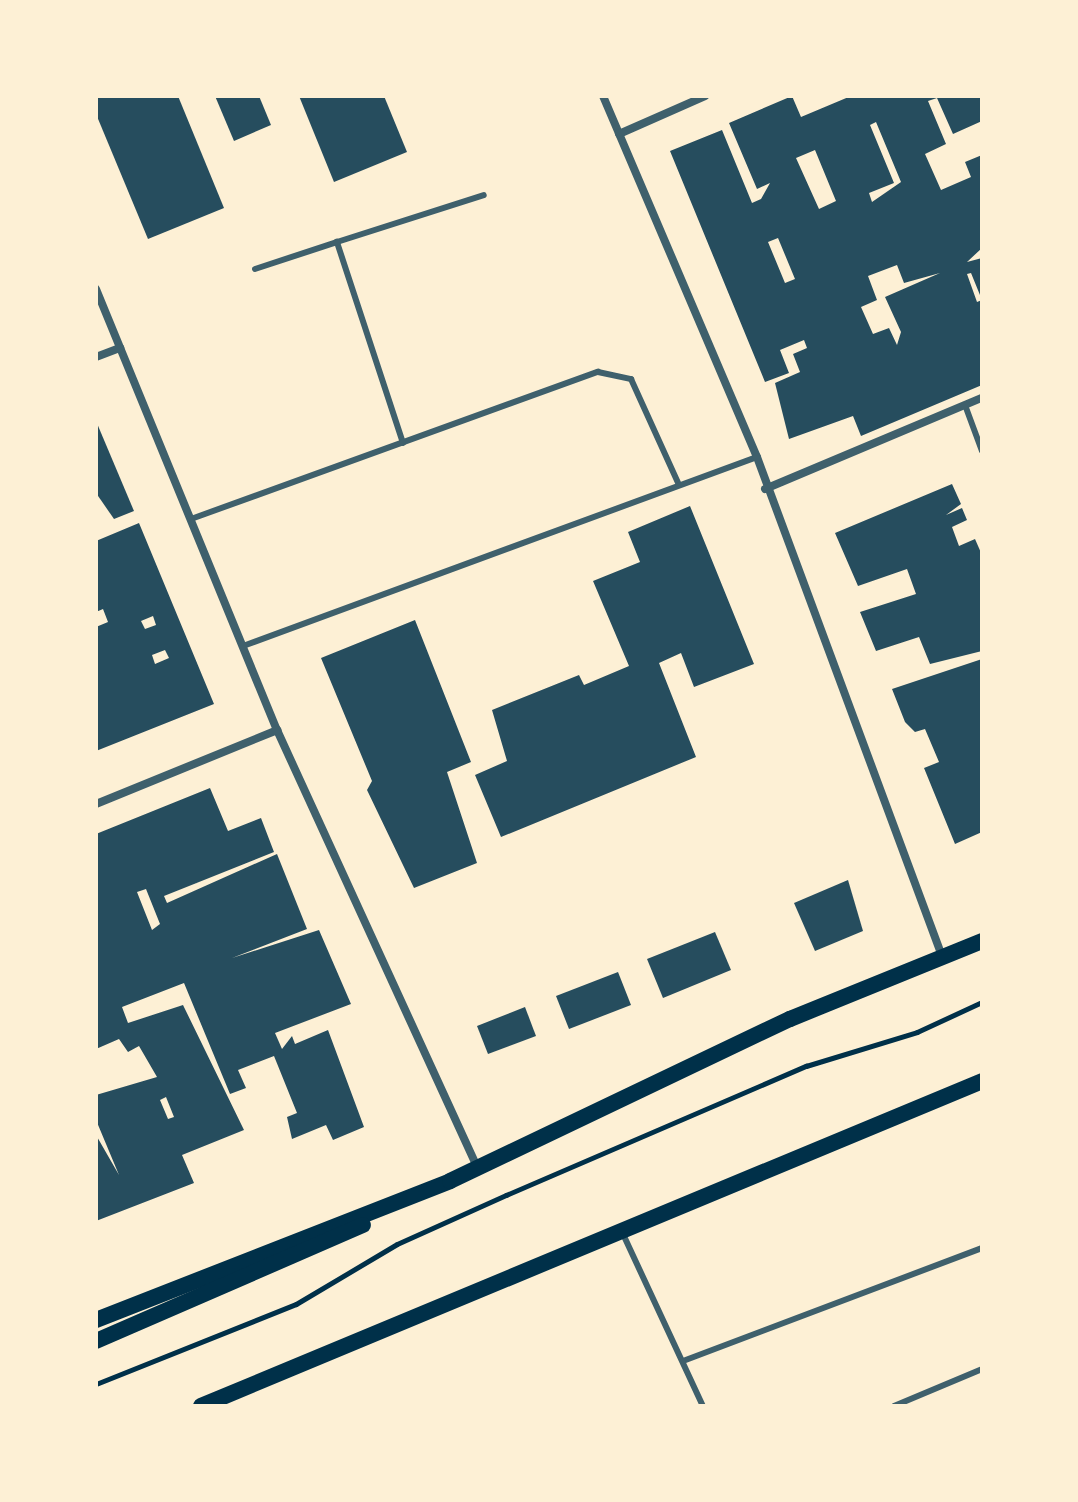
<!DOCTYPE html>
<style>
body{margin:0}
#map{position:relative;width:1078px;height:1502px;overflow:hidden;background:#fdf0d5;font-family:Barlow,sans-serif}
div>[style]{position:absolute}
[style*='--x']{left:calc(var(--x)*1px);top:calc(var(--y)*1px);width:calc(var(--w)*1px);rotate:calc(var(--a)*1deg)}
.building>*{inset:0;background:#264d5e}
.path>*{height:5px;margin:-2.5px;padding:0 2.5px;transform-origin:2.5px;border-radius:2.5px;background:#003049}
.service>*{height:6px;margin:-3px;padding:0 3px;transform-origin:3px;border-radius:3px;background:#3f606c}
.minor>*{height:8px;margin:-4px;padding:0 4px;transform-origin:4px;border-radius:4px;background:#3f606c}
.secondary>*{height:16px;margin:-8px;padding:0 8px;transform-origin:8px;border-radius:8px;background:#003049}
span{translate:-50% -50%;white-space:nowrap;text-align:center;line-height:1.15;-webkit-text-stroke:6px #fdf0d5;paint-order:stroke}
.frame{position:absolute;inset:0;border:98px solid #fdf0d5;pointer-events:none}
</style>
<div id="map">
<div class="building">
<i style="clip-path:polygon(96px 96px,178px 96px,224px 208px,148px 239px,96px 114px)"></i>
<i style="clip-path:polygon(215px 96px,259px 96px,271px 125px,234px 141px)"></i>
<i style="clip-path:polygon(299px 96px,384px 96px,407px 152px,334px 182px)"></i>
<i style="clip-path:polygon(evenodd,792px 96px,801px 117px,851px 96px,982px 96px,982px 121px,953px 134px,937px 98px,928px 101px,946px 144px,925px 154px,941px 190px,971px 177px,965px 162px,982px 155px,982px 248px,967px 262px,982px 258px,982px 385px,861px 436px,853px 416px,789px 439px,775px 383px,800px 372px,793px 354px,807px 348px,804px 340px,780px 350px,789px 373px,765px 382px,670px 151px,722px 130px,752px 203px,761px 199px,770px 183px,757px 189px,729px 123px,792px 96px,876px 122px,901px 182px,872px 202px,869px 193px,894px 183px,870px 125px,876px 122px,792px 96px,815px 150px,836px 201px,819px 209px,796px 158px,815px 150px,792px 96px,778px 238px,795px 279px,785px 283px,768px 242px,778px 238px,792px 96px,897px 265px,904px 283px,940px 273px,885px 297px,901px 332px,897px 345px,889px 328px,873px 334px,861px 307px,877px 300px,868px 276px,897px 265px,792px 96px,971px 273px,982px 300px,977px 302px,967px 274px,971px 273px)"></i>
<i style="clip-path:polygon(96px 421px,134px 511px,114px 519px,96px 493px)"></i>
<i style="clip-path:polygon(952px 484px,961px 504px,946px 515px,962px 508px,967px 520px,952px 527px,959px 546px,975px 539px,982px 555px,982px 651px,930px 664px,919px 637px,876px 651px,860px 612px,916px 594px,907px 569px,858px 586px,835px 533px)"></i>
<i style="clip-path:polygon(690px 506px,754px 664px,694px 687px,681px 653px,659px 663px,696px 757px,501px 837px,475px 775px,507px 761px,492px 710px,579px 675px,584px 685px,629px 666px,593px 581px,640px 562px,628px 532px)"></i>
<i style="clip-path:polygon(evenodd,139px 523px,214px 704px,96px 751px,96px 627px,108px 622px,103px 609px,96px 612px,96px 541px,139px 523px,153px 616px,156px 625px,145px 629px,141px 621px,153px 616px,139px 523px,165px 650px,169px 658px,155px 664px,152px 655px,165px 650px)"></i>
<i style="clip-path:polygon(415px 620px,471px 762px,447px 772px,477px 863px,414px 888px,367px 790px,372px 781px,321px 658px)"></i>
<i style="clip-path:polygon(982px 659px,982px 832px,955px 844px,924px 768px,939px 762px,925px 729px,915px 732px,905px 722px,892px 689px)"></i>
<i style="clip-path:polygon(evenodd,210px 788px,228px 831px,261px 818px,274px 852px,164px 896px,167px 903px,277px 854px,307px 929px,232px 958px,319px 930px,351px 1004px,275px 1033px,282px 1049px,292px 1036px,295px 1044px,328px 1030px,364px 1127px,333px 1140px,326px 1125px,292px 1139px,287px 1117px,297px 1113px,274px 1056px,238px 1070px,246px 1088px,230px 1094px,184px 983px,122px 1007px,128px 1023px,183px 1005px,244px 1130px,182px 1155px,194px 1183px,96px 1221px,96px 1135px,119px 1175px,96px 1120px,96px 1095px,157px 1077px,139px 1046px,128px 1052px,119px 1039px,96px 1049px,96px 834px,210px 788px,146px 889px,160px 924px,152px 930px,137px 892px,146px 889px,210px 788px,166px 1097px,174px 1117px,168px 1119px,160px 1100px,166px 1097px)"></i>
<i style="clip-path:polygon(848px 880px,863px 931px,815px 951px,794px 903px)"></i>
<i style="clip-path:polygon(715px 932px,731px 970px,663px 998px,647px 959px)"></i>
<i style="clip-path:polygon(618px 972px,631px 1005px,569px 1029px,556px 996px)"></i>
<i style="clip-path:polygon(525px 1007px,536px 1036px,488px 1054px,477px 1026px)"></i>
</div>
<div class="path">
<i style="--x:96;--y:1384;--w:215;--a:-21.8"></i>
<i style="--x:296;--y:1304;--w:117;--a:-30.7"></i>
<i style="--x:397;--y:1244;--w:120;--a:-24.2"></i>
<i style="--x:506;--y:1195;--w:327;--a:-23.3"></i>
<i style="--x:806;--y:1066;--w:116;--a:-17"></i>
<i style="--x:917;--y:1032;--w:72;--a:-24.8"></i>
</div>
<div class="service">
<i style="--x:255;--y:269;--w:86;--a:-18.2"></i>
<i style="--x:965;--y:405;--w:49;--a:69.7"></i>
<i style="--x:403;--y:443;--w:212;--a:-108.2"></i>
<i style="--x:337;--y:242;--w:154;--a:-17.7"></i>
<i style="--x:191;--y:519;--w:433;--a:-19.9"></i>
<i style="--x:598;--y:372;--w:34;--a:12"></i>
<i style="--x:631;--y:379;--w:116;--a:65.6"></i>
<i style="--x:243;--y:646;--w:548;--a:-20.19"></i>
<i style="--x:623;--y:1234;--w:190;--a:65.1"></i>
<i style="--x:683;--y:1361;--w:320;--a:-20.7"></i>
<i style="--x:894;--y:1406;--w:95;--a:-22.8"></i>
</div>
<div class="minor">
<i style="--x:603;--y:96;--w:392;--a:66.9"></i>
<i style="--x:757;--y:457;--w:532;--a:69.66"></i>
<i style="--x:619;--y:134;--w:94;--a:-23.8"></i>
<i style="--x:96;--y:289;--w:477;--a:67.7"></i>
<i style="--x:277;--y:730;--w:480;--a:65.4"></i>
<i style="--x:96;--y:357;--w:26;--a:-21"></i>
<i style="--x:765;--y:489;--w:235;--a:-22.8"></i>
<i style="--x:96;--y:804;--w:196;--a:-22.2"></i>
</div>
<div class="secondary">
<i style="--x:96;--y:1320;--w:380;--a:-21.4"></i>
<i style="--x:450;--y:1181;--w:377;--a:-25.5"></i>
<i style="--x:790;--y:1019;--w:207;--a:-22.1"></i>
<i style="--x:96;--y:1341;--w:291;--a:-23.5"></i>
<i style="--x:201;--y:1406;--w:846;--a:-22.59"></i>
</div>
<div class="frame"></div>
</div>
